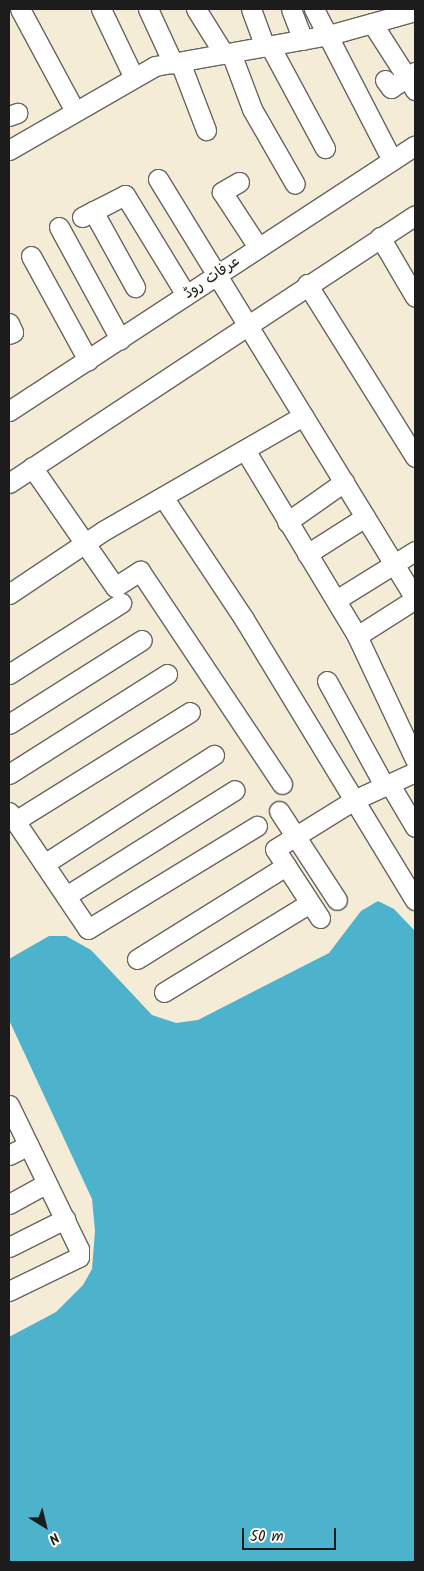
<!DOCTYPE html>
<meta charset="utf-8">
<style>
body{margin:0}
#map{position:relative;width:424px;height:1571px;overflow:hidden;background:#f5ecd8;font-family:Kalam,"Playpen Sans Arabic",sans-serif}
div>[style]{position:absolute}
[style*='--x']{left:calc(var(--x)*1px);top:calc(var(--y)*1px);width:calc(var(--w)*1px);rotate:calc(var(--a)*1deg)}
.water>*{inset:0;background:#4db2cc}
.roads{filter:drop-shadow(1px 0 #68655e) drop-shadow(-1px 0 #68655e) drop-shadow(0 1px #68655e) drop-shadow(0 -1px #68655e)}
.minor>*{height:19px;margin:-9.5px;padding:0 9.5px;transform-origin:9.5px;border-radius:9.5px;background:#fff}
span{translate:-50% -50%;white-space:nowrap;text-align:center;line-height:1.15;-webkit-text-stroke:4.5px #fdfcf7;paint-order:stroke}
.street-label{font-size:15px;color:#1c1c1c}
.frame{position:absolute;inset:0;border:10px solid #1c1c1c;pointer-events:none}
.north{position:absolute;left:20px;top:1501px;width:50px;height:50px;-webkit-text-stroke:4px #fdfcf7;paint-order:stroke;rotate:144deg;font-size:14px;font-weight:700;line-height:20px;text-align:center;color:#1c1c1c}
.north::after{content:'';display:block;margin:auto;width:18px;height:22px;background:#1c1c1c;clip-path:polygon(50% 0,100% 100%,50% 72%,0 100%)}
.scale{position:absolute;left:242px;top:1528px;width:94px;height:22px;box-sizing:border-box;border:2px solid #1c1c1c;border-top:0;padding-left:6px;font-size:15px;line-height:18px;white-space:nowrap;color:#1c1c1c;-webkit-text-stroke:4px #fdfcf7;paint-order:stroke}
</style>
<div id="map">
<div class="water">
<i style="clip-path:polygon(378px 901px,394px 909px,415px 931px,415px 1562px,9px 1562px,9px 1337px,56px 1312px,83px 1285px,92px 1269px,95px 1231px,92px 1199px,9px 1020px,9px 959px,49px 936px,66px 936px,91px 950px,152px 1015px,176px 1023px,198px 1020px,329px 953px,361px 911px)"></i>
</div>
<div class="roads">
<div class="minor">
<i style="--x:20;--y:9;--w:116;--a:61.7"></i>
<i style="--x:101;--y:9;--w:76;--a:64.4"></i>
<i style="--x:148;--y:9;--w:60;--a:65.2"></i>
<i style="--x:196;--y:9;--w:53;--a:58.1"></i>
<i style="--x:251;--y:9;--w:40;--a:69.8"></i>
<i style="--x:291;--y:9;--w:33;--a:69"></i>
<i style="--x:314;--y:9;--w:170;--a:62.7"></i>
<i style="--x:372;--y:23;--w:80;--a:57.3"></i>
<i style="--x:270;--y:46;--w:116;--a:61.7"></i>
<i style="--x:231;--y:53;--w:60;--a:69.4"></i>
<i style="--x:252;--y:109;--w:86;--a:60.2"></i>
<i style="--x:180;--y:62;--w:73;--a:69.1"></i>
<i style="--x:385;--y:80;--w:10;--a:53"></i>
<i style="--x:391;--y:88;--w:29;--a:-34"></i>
<i style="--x:9;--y:116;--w:9;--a:-21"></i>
<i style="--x:9;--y:150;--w:168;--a:-29.9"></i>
<i style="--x:155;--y:66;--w:177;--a:-10.1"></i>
<i style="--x:329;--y:35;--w:89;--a:-15.6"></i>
<i style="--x:158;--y:179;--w:492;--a:58.5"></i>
<i style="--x:239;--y:182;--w:20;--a:150"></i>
<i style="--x:222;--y:192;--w:66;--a:56.8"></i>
<i style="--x:93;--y:211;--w:87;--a:61.1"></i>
<i style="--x:82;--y:217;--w:48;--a:-27.1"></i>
<i style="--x:125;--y:195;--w:117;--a:58.6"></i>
<i style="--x:59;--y:227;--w:128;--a:61.4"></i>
<i style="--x:380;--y:237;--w:69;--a:59.7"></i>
<i style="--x:31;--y:256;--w:119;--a:61.3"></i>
<i style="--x:307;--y:284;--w:204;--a:58"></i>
<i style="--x:9;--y:323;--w:10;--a:66"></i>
<i style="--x:13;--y:332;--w:4;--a:153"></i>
<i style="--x:9;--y:411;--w:485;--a:-33.2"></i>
<i style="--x:245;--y:450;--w:217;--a:58.9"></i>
<i style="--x:357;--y:636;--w:136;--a:64.8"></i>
<i style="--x:32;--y:467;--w:146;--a:55.3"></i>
<i style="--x:115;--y:587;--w:30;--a:-33"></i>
<i style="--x:140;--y:571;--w:256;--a:56.3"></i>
<i style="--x:9;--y:483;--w:486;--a:-33.4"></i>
<i style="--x:163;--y:497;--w:146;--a:56.4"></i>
<i style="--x:244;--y:619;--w:329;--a:58.7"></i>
<i style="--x:287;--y:522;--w:70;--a:-35.1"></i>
<i style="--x:307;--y:554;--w:69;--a:-32.5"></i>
<i style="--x:9;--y:594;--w:113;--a:-33.8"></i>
<i style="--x:103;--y:531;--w:231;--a:-29.9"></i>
<i style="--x:336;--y:600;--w:93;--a:-31.8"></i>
<i style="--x:357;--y:636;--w:69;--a:-32.5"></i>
<i style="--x:9;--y:674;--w:133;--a:-32.4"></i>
<i style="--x:327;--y:681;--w:119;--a:61.3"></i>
<i style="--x:9;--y:724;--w:157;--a:-32.3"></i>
<i style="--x:9;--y:774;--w:187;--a:-32.3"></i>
<i style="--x:389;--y:783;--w:51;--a:59.4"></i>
<i style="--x:279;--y:811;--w:106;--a:56.9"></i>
<i style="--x:9;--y:812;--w:141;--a:56"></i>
<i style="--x:88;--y:929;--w:198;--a:-31.4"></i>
<i style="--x:15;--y:821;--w:206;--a:-31.9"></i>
<i style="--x:44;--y:864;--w:202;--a:-32.7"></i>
<i style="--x:66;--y:896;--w:199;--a:-32.1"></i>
<i style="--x:320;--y:918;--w:82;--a:-123.1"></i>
<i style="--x:275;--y:849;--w:93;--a:-31.8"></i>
<i style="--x:354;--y:800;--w:67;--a:-24.7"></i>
<i style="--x:137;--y:959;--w:176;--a:-32"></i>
<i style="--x:164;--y:992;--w:171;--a:-31.4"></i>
<i style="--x:9;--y:1105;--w:160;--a:64.1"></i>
<i style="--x:79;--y:1249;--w:8;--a:90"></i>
<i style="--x:79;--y:1257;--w:78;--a:154.1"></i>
<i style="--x:9;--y:1155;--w:22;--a:-27"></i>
<i style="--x:9;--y:1204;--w:43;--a:-28.9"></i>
<i style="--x:9;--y:1247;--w:63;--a:-26.6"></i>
</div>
</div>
<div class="street-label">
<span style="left:212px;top:278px;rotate:-34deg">عرفات روڈ</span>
</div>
<div class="frame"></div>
<div class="north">N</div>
<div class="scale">50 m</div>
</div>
